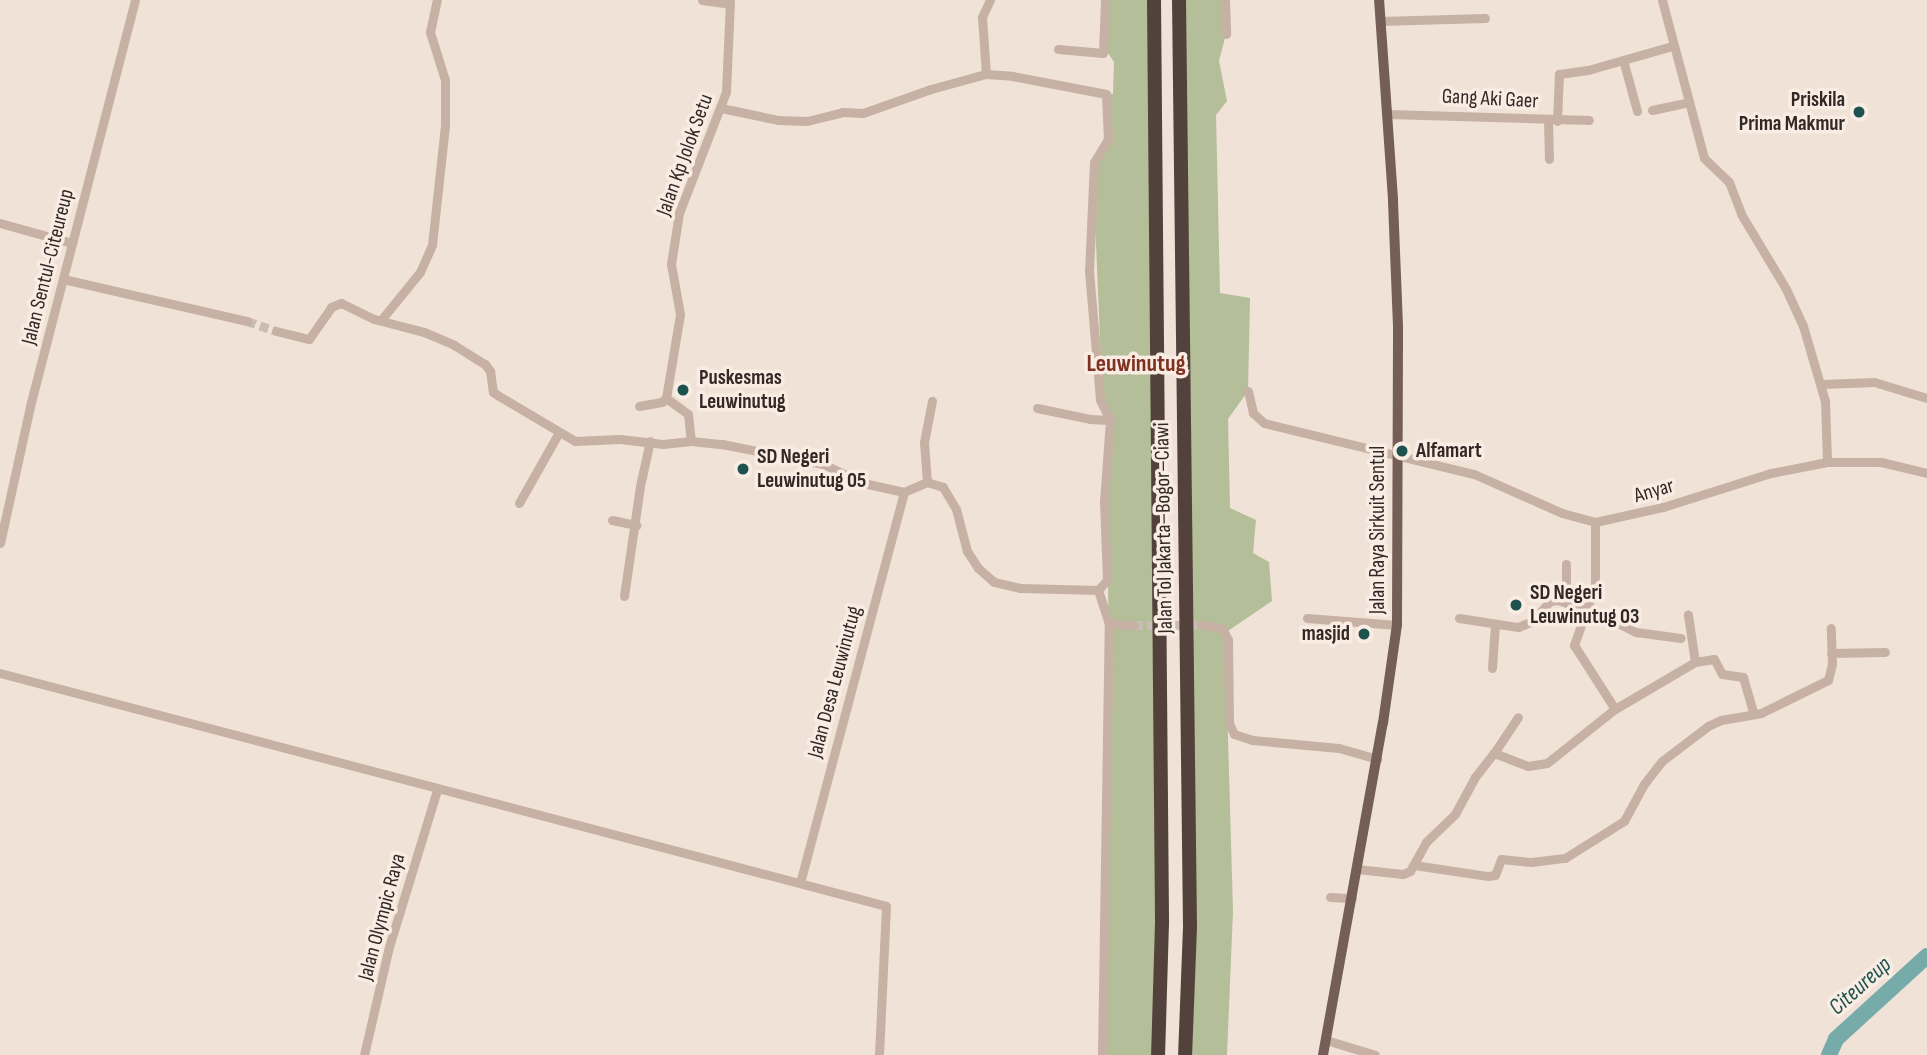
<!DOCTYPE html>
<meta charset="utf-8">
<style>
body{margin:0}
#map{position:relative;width:1927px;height:1055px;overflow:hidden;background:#f0e2d7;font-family:"Sofia Sans Condensed",sans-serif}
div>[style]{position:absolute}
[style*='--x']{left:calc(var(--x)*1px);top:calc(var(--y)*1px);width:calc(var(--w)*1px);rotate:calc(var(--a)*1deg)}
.green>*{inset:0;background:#b4be98}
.river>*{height:16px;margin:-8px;padding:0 8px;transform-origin:8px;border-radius:8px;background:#77aba9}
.minor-tunnel>*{height:9px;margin-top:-4.5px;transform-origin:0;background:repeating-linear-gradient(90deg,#cabdb3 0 9px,transparent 0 13.5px)}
.minor>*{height:9px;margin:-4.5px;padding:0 4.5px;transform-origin:4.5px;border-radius:4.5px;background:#c7b1a4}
.major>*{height:10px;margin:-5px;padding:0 5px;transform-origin:5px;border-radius:5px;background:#745e57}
.highway>*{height:14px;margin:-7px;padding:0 7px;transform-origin:7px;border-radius:7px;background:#53423c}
.dots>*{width:19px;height:19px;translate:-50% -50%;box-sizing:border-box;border:4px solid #f8ece3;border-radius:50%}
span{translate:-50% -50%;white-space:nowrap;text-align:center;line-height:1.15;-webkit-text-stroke:7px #f8ece3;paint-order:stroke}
.street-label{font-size:21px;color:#322825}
.poi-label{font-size:21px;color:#322825;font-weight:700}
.right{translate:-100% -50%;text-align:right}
.left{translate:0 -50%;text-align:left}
.water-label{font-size:23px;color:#1d5251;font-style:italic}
.quarter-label{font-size:24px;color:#7e3021;font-weight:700}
</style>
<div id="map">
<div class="green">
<i style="clip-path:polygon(1105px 0,1154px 0,1158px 1055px,1102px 1055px,1109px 673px,1107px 486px,1110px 420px,1103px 411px,1094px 195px,1096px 156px,1106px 145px,1106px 94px,1113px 94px,1114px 62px,1106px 50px)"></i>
<i style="clip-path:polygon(1179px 0,1225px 0,1226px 34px,1219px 61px,1227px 101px,1216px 115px,1220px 293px,1250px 298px,1248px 391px,1228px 419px,1230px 508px,1256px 520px,1253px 553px,1269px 562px,1272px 601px,1225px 633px,1233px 911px,1227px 1055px,1185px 1055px)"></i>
</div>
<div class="river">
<i style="--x:1829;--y:1055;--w:17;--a:-66"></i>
<i style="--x:1836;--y:1039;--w:123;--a:-42.4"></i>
</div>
<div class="minor-tunnel">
<i style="--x:247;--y:321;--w:31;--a:19"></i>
<i style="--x:1134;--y:625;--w:68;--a:0"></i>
</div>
<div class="minor">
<i style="--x:702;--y:0;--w:28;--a:8"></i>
<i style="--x:1225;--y:0;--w:34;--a:88"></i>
<i style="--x:1662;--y:0;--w:163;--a:75.1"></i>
<i style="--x:1704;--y:158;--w:35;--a:44"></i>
<i style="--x:1729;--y:182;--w:34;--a:69"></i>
<i style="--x:1741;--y:214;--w:87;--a:59"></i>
<i style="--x:1786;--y:289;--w:41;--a:65.3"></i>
<i style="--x:1803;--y:326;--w:78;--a:73.7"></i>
<i style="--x:1825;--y:401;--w:61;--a:88.1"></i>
<i style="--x:1380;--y:21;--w:105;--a:-1.6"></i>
<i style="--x:1058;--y:49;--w:45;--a:5.1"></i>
<i style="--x:1103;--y:53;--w:53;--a:-87.8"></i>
<i style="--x:1623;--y:60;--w:53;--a:74.6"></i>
<i style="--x:986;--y:74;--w:57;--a:-94"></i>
<i style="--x:982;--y:17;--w:19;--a:-65"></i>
<i style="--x:721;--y:108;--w:58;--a:11.9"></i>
<i style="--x:778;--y:120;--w:29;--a:2"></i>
<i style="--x:807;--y:121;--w:36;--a:-14"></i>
<i style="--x:842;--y:112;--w:21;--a:3"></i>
<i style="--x:863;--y:113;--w:72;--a:-19.4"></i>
<i style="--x:931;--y:89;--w:57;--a:-15.3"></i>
<i style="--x:986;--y:74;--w:26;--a:4"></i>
<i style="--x:1012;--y:76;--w:96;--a:10.8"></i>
<i style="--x:1106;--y:94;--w:45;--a:87.5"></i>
<i style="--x:1108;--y:139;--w:27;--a:121"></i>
<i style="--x:1094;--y:162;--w:109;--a:92.6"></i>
<i style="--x:1089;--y:271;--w:129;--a:85.1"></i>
<i style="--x:1100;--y:400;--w:22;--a:63"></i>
<i style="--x:1110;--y:420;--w:82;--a:94.2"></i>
<i style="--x:1104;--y:502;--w:78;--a:87.8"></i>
<i style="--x:1107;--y:580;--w:13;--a:132"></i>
<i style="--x:1098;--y:590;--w:78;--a:-178.5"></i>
<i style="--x:1020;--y:588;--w:27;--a:-167"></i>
<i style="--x:994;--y:582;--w:21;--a:-139"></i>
<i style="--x:978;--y:568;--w:20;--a:-123"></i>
<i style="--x:967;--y:551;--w:43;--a:-104.7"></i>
<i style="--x:956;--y:509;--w:26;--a:-121"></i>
<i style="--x:943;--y:487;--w:17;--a:-163"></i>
<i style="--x:927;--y:482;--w:25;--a:157"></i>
<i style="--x:904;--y:492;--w:404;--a:104.9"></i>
<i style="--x:1652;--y:110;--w:38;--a:-12"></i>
<i style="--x:1388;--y:114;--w:201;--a:1.7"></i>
<i style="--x:1548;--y:119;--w:40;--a:88.6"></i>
<i style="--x:1557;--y:121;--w:47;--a:-87.6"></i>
<i style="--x:1559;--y:74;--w:29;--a:-8"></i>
<i style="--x:1588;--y:70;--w:87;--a:-15.9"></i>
<i style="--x:0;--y:223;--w:75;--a:15.5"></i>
<i style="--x:63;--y:279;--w:189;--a:12.9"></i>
<i style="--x:381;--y:320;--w:62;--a:-50.9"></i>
<i style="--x:420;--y:272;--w:30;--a:-66"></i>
<i style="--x:432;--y:245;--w:121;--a:-83.8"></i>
<i style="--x:445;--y:125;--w:45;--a:-90"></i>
<i style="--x:445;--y:80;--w:50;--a:-107.4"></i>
<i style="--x:430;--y:32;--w:33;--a:-78"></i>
<i style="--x:276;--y:331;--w:34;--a:14"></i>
<i style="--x:309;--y:339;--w:39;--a:-55"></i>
<i style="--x:331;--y:307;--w:11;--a:-22"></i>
<i style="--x:341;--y:303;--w:37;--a:26"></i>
<i style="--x:374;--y:319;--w:52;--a:14.6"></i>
<i style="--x:424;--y:332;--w:33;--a:23"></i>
<i style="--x:454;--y:345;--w:36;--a:32"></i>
<i style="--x:485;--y:364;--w:9;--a:54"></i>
<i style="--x:490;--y:371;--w:21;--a:82"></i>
<i style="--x:493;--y:392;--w:7;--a:34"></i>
<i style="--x:499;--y:396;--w:88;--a:30.6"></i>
<i style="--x:575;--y:441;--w:45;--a:-2.5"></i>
<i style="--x:620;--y:439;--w:43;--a:6.6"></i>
<i style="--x:663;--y:444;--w:28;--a:-6"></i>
<i style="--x:691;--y:441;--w:31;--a:6"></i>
<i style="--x:722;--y:444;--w:103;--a:11.2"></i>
<i style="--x:823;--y:464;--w:44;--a:25.4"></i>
<i style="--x:863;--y:483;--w:42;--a:12.4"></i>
<i style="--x:1821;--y:384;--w:53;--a:-2.2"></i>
<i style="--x:1874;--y:382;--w:55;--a:16.8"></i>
<i style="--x:1248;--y:391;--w:23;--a:77"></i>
<i style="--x:1253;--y:413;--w:15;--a:42"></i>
<i style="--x:1264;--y:423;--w:216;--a:13.7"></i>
<i style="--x:1474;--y:474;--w:96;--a:23.9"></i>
<i style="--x:1562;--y:513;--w:34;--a:15"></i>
<i style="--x:1595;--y:522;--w:70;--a:-12.4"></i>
<i style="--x:1663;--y:507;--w:113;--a:-17.5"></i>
<i style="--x:1771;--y:473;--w:57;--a:-11.1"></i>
<i style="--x:1827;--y:462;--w:54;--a:0"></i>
<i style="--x:1881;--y:462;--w:47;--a:13.4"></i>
<i style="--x:666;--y:398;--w:27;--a:36"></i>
<i style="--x:688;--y:414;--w:27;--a:84"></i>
<i style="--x:639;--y:406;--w:23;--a:-10"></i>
<i style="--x:662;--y:402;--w:6;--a:-45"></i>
<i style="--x:666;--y:398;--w:85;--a:-80.5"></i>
<i style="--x:680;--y:314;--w:51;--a:-100.2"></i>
<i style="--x:671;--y:264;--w:52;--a:-81.1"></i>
<i style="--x:679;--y:213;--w:130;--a:-68.8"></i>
<i style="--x:726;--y:92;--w:92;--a:-87.5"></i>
<i style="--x:1037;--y:408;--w:54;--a:11.7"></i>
<i style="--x:1090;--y:419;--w:20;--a:3"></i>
<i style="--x:927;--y:482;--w:40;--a:-94.3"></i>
<i style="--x:924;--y:442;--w:42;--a:-79"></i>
<i style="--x:519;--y:503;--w:79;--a:-60.5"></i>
<i style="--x:612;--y:520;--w:25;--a:12"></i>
<i style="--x:1595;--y:522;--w:63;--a:90"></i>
<i style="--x:1595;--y:585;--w:64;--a:109.3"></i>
<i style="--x:1574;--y:645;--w:76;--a:57.4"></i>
<i style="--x:0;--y:543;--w:140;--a:-77.6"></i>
<i style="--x:30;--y:406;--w:419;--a:-75.5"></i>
<i style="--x:1566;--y:564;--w:38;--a:90"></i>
<i style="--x:1098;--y:590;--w:35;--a:72"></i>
<i style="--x:1109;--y:623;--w:25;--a:5"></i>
<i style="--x:624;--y:596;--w:111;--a:-81.7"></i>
<i style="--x:640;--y:486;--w:46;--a:-77.5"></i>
<i style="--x:1307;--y:618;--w:90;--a:4.4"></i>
<i style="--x:1459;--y:618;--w:60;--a:8.7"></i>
<i style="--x:1518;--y:627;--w:16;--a:-22"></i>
<i style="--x:1533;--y:621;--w:26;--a:-50"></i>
<i style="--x:1550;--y:601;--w:8;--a:-7"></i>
<i style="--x:1558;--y:600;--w:49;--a:19.2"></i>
<i style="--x:1604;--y:616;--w:36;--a:27"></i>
<i style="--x:1636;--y:632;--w:45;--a:7.6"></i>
<i style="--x:1202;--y:625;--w:20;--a:9"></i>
<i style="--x:1222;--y:628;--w:13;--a:63"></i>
<i style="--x:1228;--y:640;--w:83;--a:89.3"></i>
<i style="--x:1229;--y:723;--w:12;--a:66"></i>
<i style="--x:1234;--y:734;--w:19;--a:18"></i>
<i style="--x:1252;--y:740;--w:87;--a:5.3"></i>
<i style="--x:1339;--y:748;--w:40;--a:16"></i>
<i style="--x:1831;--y:653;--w:54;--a:-1.1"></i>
<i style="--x:1695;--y:662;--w:19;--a:-9"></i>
<i style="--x:1714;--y:659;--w:17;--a:62"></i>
<i style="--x:1722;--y:674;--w:21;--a:8"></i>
<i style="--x:1743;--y:677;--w:37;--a:74"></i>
<i style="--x:1492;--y:668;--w:44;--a:-86.1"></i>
<i style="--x:0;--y:673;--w:916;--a:14.73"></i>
<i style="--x:886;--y:906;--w:149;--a:92.7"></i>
<i style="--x:1494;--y:753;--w:43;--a:-56.3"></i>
<i style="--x:1414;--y:865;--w:75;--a:8.5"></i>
<i style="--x:1488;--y:876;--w:7;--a:-8"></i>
<i style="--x:1495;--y:875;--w:17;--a:-69"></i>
<i style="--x:1501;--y:859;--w:30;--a:6"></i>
<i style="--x:1531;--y:862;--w:34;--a:-7"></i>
<i style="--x:1565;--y:858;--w:70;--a:-32.1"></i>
<i style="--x:1624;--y:821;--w:42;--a:-61.6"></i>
<i style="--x:1644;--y:784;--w:29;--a:-52"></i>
<i style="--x:1662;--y:761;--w:58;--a:-37.3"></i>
<i style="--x:1708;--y:726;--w:14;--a:-25"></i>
<i style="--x:1721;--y:720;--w:41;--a:-9.9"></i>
<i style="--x:1761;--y:713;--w:75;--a:-26.2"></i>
<i style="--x:1828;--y:680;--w:16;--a:-76"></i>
<i style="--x:1832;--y:664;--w:36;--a:-92"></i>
<i style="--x:1357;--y:869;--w:46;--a:6.2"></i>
<i style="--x:1403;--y:874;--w:8;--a:-23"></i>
<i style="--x:1410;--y:871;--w:33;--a:-61"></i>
<i style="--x:1426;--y:842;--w:40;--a:-44"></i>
<i style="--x:1455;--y:814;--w:42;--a:-61.6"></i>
<i style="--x:1475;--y:777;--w:31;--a:-52"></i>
<i style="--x:1494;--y:753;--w:36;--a:21"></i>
<i style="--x:1528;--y:766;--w:19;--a:-9"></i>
<i style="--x:1547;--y:763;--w:87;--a:-38.5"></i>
<i style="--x:1615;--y:709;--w:93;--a:-30.4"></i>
<i style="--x:1695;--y:662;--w:48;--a:-98.5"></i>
<i style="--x:1330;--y:897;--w:22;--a:3"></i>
<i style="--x:1326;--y:1040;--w:51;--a:17"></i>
<i style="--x:364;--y:1055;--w:111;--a:-77"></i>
<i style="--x:389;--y:947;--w:164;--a:-73"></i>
<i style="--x:1102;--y:1055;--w:432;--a:-89.1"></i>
</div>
<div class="major">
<i style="--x:1323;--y:1055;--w:337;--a:-79.8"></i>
<i style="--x:1383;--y:723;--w:99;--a:-81.9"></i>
<i style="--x:1397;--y:625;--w:299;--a:-89.8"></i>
<i style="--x:1398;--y:326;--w:127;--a:-92.3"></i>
<i style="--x:1393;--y:199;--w:199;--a:-94"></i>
</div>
<div class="highway">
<i style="--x:1154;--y:0;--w:923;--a:89.5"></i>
<i style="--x:1162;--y:923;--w:132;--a:91.7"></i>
<i style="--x:1179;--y:0;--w:927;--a:89.32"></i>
<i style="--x:1190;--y:927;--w:128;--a:92.2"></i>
</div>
<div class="dots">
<i style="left:1859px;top:112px;background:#1d5251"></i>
<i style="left:683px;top:390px;background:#1d5251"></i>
<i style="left:1402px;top:451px;background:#1d5251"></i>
<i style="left:743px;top:469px;background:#1d5251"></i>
<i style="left:1516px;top:605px;background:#1d5251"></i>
<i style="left:1364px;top:634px;background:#1d5251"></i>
</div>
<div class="street-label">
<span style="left:1490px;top:99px;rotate:3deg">Gang Aki Gaer</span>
<span style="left:685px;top:155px;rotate:-70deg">Jalan Kp Jolok Setu</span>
<span style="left:48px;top:267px;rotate:-76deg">Jalan Sentul-Citeureup</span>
<span style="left:1654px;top:491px;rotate:-16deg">Anyar</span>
<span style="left:1164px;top:528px;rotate:-91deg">Jalan Tol Jakarta–Bogor–Ciawi</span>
<span style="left:1378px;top:530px;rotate:-90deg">Jalan Raya Sirkuit Sentul</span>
<span style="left:835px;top:682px;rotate:-75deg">Jalan Desa Leuwinutug</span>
<span style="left:382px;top:917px;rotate:-75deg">Jalan Olympic Raya</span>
</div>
<div class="poi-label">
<span class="right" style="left:1845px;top:112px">Priskila<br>Prima Makmur</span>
<span class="left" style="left:699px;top:390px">Puskesmas<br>Leuwinutug</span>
<span class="left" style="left:1416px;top:451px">Alfamart</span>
<span class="left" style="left:757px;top:469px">SD Negeri<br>Leuwinutug 05</span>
<span class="left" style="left:1530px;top:605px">SD Negeri<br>Leuwinutug 03</span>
<span class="right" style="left:1350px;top:634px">masjid</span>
</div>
<div class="water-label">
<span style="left:1860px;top:986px;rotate:-42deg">Citeureup</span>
</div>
<div class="quarter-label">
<span style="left:1136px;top:364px">Leuwinutug</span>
</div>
</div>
